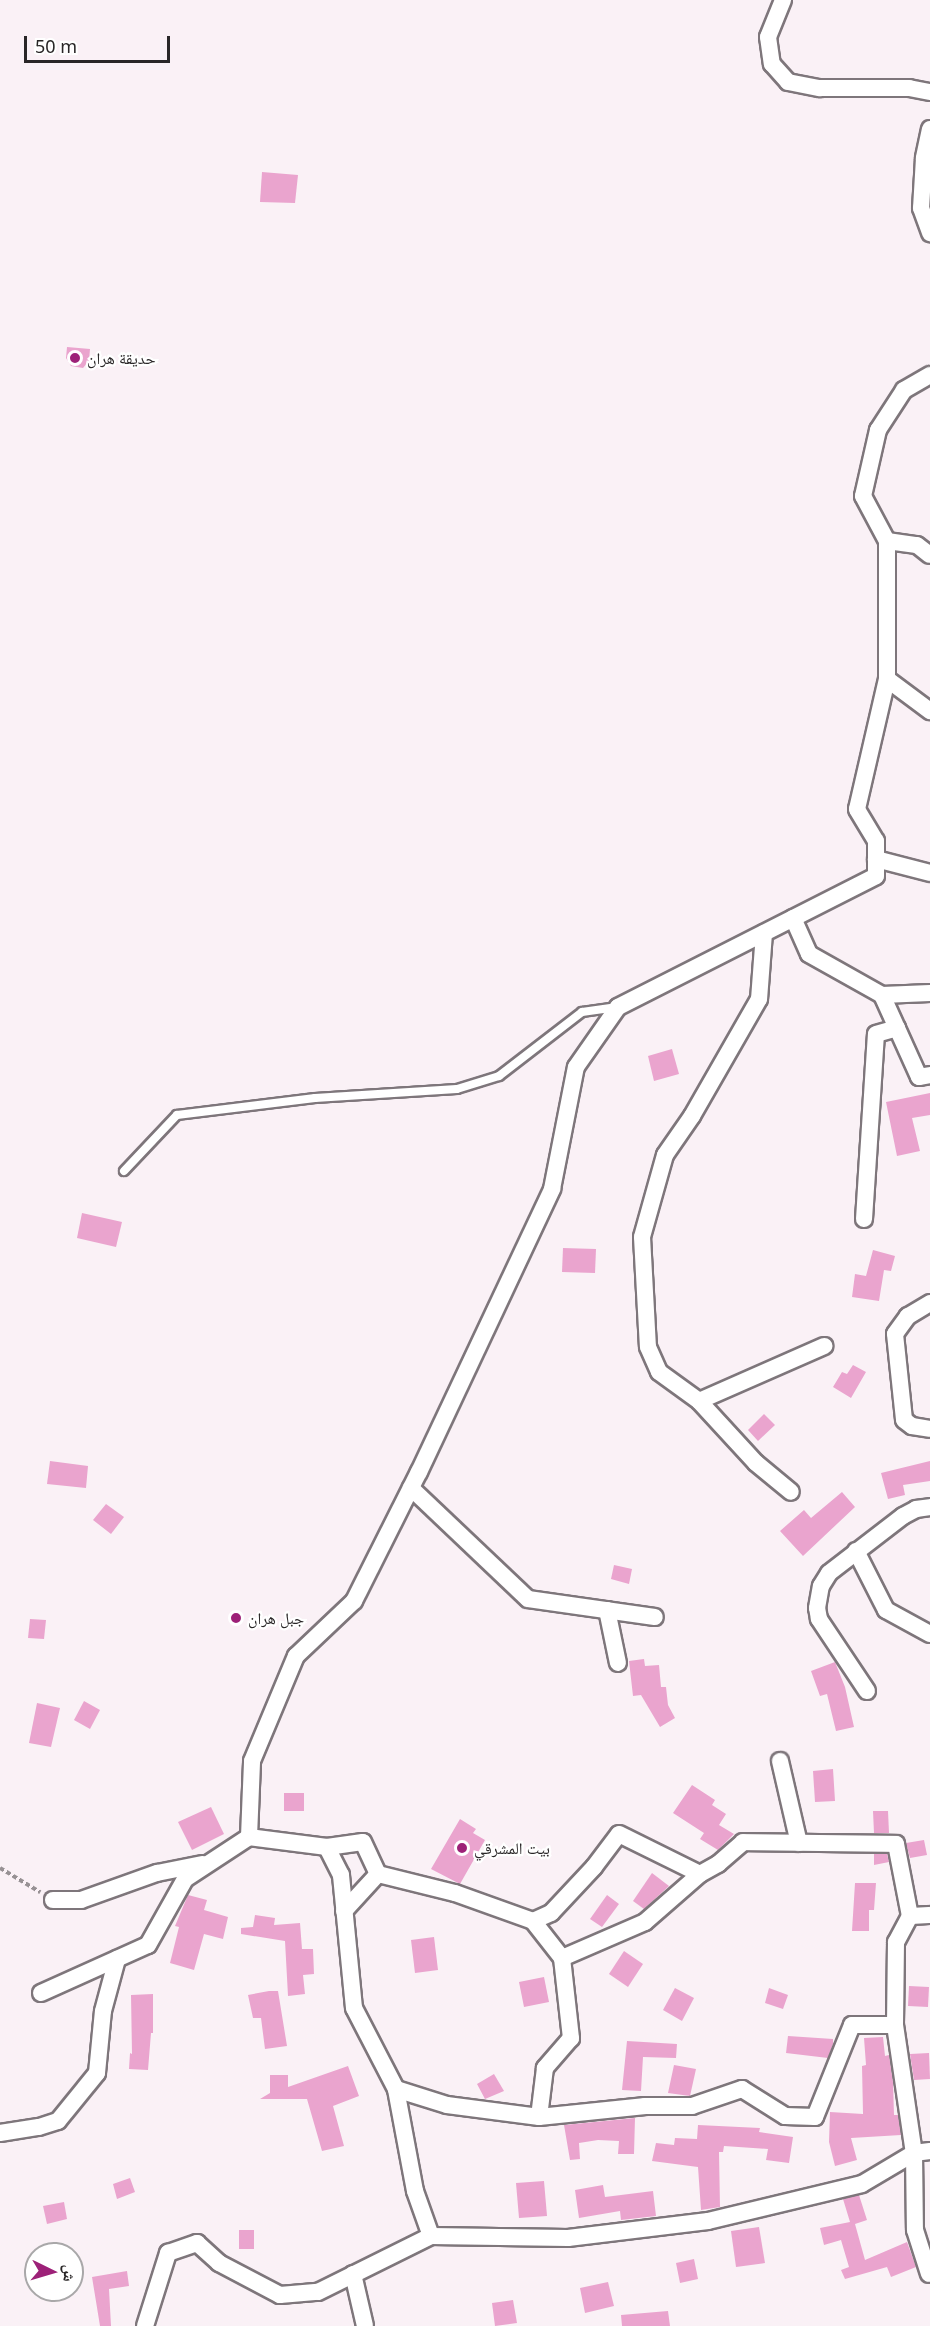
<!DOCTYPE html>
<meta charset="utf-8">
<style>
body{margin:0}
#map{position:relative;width:930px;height:2326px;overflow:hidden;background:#faf1f6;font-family:"Noto Sans","Noto Naskh Arabic",sans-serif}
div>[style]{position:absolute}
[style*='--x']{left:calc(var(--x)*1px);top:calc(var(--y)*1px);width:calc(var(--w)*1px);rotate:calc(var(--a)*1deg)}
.building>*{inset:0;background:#eaa4ce}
.path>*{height:4px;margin-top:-2px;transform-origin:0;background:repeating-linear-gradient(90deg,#979194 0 4.5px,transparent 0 7.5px)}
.roads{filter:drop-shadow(2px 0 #7e767b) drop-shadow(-2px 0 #7e767b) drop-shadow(0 2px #7e767b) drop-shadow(0 -2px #7e767b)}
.lane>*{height:8px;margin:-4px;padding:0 4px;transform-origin:4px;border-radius:4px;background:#fff}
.street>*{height:16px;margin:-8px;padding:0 8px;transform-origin:8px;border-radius:8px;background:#fff}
.dots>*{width:16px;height:16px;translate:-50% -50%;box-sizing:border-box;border:3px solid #fff;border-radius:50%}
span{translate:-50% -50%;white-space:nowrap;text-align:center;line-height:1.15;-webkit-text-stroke:4.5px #fff;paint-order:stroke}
.poi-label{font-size:16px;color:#292627}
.left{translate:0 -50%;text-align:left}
.north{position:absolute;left:24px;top:2242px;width:60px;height:60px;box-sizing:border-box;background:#fff;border:2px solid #a9a8a9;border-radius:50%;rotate:95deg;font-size:16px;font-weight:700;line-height:24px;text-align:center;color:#292627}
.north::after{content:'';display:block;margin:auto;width:21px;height:27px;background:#9d2178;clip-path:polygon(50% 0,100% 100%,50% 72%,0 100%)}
.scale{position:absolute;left:24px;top:36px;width:146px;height:27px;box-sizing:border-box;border:3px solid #292627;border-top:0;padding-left:8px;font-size:18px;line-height:21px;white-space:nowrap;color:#292627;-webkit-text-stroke:4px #fff;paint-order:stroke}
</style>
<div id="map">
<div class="building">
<i style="clip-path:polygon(262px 172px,298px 175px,295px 203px,260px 202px)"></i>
<i style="clip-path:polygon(67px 347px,90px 349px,89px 361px,83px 368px,71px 366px,66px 358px)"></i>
<i style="clip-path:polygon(672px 1049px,679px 1074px,654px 1081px,648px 1056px)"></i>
<i style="clip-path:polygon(930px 1093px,930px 1115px,912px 1118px,920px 1151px,897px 1156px,886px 1102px)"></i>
<i style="clip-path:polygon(82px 1213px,122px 1222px,116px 1247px,77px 1238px)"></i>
<i style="clip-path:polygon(563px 1248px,596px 1249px,595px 1273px,562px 1272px)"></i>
<i style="clip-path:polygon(873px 1250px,895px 1256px,891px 1271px,884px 1270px,879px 1301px,852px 1297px,855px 1274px,866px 1276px)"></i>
<i style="clip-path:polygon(853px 1365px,866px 1372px,851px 1398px,833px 1387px,842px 1372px,847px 1374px)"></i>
<i style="clip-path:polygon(764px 1414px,775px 1425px,758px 1441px,748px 1430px)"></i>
<i style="clip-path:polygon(50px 1461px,88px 1466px,86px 1488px,47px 1484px)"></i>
<i style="clip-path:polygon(930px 1461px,930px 1481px,903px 1485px,905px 1495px,888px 1499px,881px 1473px)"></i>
<i style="clip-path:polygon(842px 1492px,855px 1507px,803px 1556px,780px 1531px,804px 1510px,811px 1518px)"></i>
<i style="clip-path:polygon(106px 1504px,124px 1517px,111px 1534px,93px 1520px)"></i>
<i style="clip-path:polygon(614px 1565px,632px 1569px,629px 1584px,611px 1579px)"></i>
<i style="clip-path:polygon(30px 1619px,46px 1620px,44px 1639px,28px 1638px)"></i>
<i style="clip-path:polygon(644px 1659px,645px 1666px,659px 1665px,661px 1687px,666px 1687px,668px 1705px,675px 1718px,660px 1727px,641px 1695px,633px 1696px,629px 1661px)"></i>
<i style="clip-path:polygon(835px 1662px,845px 1687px,854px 1727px,836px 1731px,827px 1694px,820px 1696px,811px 1671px)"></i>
<i style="clip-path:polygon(84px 1701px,100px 1710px,90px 1729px,74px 1720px)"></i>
<i style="clip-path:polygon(37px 1703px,60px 1708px,51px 1747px,29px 1743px)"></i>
<i style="clip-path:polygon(833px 1769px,835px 1801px,815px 1802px,813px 1771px)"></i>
<i style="clip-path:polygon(692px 1785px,715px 1800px,712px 1805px,726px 1814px,719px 1825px,734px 1834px,718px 1850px,700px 1839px,704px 1833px,673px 1813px)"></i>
<i style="clip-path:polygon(284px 1793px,304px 1793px,304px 1811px,284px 1811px)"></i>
<i style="clip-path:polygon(211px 1807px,224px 1834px,192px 1850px,178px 1822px)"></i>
<i style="clip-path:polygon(873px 1811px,888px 1811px,889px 1833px,874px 1833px)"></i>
<i style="clip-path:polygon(460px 1819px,476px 1829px,473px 1833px,485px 1840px,460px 1884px,431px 1869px)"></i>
<i style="clip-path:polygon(924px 1840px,927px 1855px,910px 1858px,906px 1843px)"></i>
<i style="clip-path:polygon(874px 1854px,887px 1854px,889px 1862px,874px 1865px)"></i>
<i style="clip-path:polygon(652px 1873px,669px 1886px,644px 1909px,633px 1901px)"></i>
<i style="clip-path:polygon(855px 1883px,876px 1883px,874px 1910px,869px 1910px,869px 1931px,852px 1931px)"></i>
<i style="clip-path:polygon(188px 1895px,207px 1900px,204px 1910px,228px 1917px,223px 1939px,204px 1934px,194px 1970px,170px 1963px,179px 1927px,175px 1926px)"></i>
<i style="clip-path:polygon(607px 1895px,619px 1904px,602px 1927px,590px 1919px)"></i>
<i style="clip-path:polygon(255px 1915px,275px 1918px,274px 1925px,300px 1923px,302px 1949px,313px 1949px,314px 1974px,303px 1975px,305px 1994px,288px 1996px,285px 1941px,241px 1934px,241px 1928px,253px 1927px)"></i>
<i style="clip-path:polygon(434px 1937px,438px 1970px,415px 1973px,411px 1940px)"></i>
<i style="clip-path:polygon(624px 1951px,643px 1964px,628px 1987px,609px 1974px)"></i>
<i style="clip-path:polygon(544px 1977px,549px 2002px,524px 2007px,519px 1982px)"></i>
<i style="clip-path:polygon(909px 1986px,929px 1987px,928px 2007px,908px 2006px)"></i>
<i style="clip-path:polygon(675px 1988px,694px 1998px,682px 2021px,663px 2010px)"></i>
<i style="clip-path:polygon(769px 1988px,788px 1995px,783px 2009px,765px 2003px)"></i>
<i style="clip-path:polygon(269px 1991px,278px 1991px,287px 2046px,265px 2049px,261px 2018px,253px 2018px,248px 1995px)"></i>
<i style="clip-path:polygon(153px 1994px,153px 2033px,151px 2033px,148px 2070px,129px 2069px,130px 2053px,132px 2054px,131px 1995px)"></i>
<i style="clip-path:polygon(788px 2036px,833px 2039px,833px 2044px,828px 2058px,786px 2053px)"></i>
<i style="clip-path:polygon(883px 2037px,885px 2056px,889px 2055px,893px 2082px,894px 2115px,898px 2115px,901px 2135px,851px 2138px,857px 2160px,835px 2166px,829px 2142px,830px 2112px,863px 2114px,862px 2066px,866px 2065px,864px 2038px)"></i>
<i style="clip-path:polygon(627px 2041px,677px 2044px,676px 2058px,643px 2057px,641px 2091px,622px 2090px)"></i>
<i style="clip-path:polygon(929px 2053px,930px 2079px,914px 2080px,910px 2054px)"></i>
<i style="clip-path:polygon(674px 2065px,696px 2069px,690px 2096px,668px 2093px)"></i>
<i style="clip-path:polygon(348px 2066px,359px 2096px,333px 2106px,344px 2146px,322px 2151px,307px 2099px,260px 2099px,270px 2093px,270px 2075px,288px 2075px,288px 2087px)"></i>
<i style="clip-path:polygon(494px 2074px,504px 2091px,485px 2099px,477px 2084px)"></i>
<i style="clip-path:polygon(635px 2118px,634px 2154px,618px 2154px,619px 2141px,598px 2140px,579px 2143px,580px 2159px,570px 2160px,564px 2125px)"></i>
<i style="clip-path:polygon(698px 2125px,760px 2128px,759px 2132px,793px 2137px,789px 2163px,766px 2160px,768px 2149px,724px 2146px,723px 2152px,719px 2152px,720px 2207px,701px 2210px,698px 2167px,652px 2161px,656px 2143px,674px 2145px,675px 2138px,697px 2139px)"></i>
<i style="clip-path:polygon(130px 2178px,135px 2192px,117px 2199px,113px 2184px)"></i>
<i style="clip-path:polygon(544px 2181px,547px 2216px,519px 2218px,516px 2183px)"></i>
<i style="clip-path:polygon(603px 2185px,605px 2197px,653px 2191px,656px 2216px,621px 2220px,620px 2211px,579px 2218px,575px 2190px)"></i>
<i style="clip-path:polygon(859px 2195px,867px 2220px,855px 2224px,865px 2260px,907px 2242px,916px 2267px,891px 2277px,887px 2267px,845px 2279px,841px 2270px,849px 2267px,841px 2240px,824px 2245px,820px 2228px,850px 2222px,843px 2199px)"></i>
<i style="clip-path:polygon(64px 2202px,67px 2219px,47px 2224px,43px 2206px)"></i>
<i style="clip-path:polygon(759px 2227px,765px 2263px,736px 2267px,731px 2231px)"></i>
<i style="clip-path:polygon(239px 2230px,254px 2230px,254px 2249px,239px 2249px)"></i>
<i style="clip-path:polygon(694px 2259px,698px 2279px,680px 2283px,676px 2263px)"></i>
<i style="clip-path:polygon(127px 2271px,129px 2286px,109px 2289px,111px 2326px,100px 2326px,92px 2277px)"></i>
<i style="clip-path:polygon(608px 2282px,614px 2306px,585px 2313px,580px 2288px)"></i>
<i style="clip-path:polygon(513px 2300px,517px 2323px,495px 2326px,492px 2303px)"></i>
<i style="clip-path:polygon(668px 2311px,670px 2326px,622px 2326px,621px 2315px)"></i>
</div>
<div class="path">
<i style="--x:0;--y:1868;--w:47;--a:31"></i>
</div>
<div class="roads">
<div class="lane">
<i style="--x:124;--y:1171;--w:77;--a:-46.6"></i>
<i style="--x:177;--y:1115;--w:139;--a:-7"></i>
<i style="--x:315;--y:1098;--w:142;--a:-3.6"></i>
<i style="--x:457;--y:1089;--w:44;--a:-17.2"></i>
<i style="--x:499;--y:1076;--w:105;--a:-37.6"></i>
<i style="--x:582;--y:1012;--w:34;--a:-8"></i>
</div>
<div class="street">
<i style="--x:783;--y:0;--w:40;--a:112"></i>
<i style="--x:768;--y:37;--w:27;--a:82"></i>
<i style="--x:772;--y:64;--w:24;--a:48"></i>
<i style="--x:788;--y:82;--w:33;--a:11"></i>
<i style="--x:820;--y:88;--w:89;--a:0"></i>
<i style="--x:909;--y:88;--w:21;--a:11"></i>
<i style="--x:930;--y:129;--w:30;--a:102"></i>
<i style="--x:924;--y:158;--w:50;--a:93.4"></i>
<i style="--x:921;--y:208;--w:27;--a:70"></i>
<i style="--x:887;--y:541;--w:30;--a:8"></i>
<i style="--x:917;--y:545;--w:16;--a:38"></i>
<i style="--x:887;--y:679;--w:54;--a:36.7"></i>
<i style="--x:876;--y:859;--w:56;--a:14.5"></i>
<i style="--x:793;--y:918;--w:39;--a:66"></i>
<i style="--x:809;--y:954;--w:84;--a:29.3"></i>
<i style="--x:882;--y:995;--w:90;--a:65.7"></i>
<i style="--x:919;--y:1077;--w:11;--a:-10"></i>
<i style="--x:764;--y:933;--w:66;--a:94.3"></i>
<i style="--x:759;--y:999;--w:135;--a:119.8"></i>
<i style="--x:692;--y:1116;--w:47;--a:124.7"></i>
<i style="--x:665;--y:1155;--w:85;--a:105.7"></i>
<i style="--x:642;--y:1237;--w:110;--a:86.9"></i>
<i style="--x:648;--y:1347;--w:27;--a:66"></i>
<i style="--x:659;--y:1372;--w:49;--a:35.9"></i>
<i style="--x:699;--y:1401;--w:84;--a:47.4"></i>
<i style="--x:756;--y:1463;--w:45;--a:39.6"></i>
<i style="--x:882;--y:995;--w:48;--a:-2.4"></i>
<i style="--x:864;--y:1219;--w:185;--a:-86.3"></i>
<i style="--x:876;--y:1034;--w:22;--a:-16"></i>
<i style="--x:930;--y:1303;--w:26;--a:149"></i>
<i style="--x:908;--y:1316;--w:22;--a:126"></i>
<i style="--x:895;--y:1334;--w:86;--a:84"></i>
<i style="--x:904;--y:1420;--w:10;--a:37"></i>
<i style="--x:912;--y:1426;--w:18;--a:9"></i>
<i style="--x:699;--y:1401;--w:137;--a:-23.7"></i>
<i style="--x:411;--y:1488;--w:161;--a:43.5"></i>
<i style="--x:528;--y:1599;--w:128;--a:8.1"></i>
<i style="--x:856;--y:1551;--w:66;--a:63"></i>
<i style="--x:886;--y:1610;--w:50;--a:28.6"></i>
<i style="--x:607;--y:1610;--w:54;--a:78.3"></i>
<i style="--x:867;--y:1691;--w:87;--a:-123.7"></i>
<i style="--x:819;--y:1619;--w:11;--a:-100"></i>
<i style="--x:817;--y:1608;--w:22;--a:-80"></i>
<i style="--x:821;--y:1586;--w:15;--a:-58"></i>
<i style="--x:829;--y:1573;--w:93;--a:-37.6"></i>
<i style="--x:903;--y:1516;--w:15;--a:-28"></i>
<i style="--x:916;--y:1509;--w:14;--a:-8"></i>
<i style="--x:780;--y:1761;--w:84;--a:77"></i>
<i style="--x:327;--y:1847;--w:36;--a:-8"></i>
<i style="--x:363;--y:1842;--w:35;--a:65"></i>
<i style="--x:378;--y:1874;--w:79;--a:13.9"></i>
<i style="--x:455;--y:1893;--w:83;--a:19.7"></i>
<i style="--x:533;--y:1921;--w:20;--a:-24"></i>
<i style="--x:551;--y:1913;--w:63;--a:-46.9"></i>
<i style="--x:594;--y:1867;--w:41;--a:-52.9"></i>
<i style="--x:619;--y:1834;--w:90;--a:26.3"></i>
<i style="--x:53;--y:1900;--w:28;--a:0"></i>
<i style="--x:81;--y:1900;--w:81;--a:-19.6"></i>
<i style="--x:157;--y:1873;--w:46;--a:-11.3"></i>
<i style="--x:344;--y:1911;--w:50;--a:-47.4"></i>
<i style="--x:910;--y:1916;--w:20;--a:-3"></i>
<i style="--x:533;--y:1921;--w:47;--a:51.9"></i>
<i style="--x:562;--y:1958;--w:81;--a:83.6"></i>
<i style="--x:571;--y:2038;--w:40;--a:131"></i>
<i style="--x:545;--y:2068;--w:49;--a:97"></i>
<i style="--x:562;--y:1958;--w:90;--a:-23.4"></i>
<i style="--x:645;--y:1922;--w:73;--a:-41.1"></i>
<i style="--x:700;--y:1874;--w:21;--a:-29"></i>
<i style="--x:718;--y:1864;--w:33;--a:-41"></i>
<i style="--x:743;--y:1842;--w:153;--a:0.7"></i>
<i style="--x:896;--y:1844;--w:73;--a:79"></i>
<i style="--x:910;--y:1916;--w:30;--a:118"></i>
<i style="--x:896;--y:1942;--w:83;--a:90.7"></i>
<i style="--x:895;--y:2025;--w:129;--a:81.6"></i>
<i style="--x:914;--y:2153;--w:77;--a:89.3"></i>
<i style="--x:915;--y:2230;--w:46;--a:72.3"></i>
<i style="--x:41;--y:1993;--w:117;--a:-24.2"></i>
<i style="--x:148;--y:1945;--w:76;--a:-60.7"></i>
<i style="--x:185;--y:1879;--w:77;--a:-33.3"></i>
<i style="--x:396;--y:2089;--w:53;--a:17.4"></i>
<i style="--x:447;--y:2105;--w:93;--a:7.4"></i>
<i style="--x:539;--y:2117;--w:107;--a:-5.9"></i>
<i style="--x:645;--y:2106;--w:47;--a:0"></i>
<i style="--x:692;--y:2106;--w:53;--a:-18.8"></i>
<i style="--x:742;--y:2089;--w:51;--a:32.1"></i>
<i style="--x:785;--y:2116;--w:30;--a:2"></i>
<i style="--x:815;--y:2117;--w:99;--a:-68.1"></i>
<i style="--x:852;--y:2025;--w:43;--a:0"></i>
<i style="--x:0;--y:2133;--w:39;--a:-9"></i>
<i style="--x:39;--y:2127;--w:20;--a:-18"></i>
<i style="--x:58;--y:2121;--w:62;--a:-50.9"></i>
<i style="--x:97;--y:2073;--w:62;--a:-84.5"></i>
<i style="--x:103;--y:2011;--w:54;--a:-74.9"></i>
<i style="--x:431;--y:2236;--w:48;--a:-109.6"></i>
<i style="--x:415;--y:2191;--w:104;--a:-100.6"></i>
<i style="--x:396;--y:2089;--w:91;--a:-117.4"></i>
<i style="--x:354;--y:2008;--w:134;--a:-95.6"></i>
<i style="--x:341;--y:1875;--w:31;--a:-117"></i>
<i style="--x:327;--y:1847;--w:79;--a:-172.7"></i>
<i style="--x:249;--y:1837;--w:76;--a:-87.7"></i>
<i style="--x:252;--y:1761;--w:114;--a:-67.3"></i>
<i style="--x:296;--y:1656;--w:80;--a:-43.5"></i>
<i style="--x:354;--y:1601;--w:144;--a:-63.3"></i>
<i style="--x:419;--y:1472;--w:313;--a:-64.8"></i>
<i style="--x:552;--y:1189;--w:124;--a:-78.9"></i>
<i style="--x:576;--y:1067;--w:73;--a:-55"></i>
<i style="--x:618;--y:1007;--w:289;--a:-26.9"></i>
<i style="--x:876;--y:876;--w:35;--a:-90"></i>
<i style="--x:876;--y:841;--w:37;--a:-121"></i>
<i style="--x:857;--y:809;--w:133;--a:-77"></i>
<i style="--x:887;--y:679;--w:138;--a:-90"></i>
<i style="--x:887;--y:541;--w:51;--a:-118.1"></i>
<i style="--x:863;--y:496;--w:68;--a:-77.2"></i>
<i style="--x:878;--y:430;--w:48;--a:-57"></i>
<i style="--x:904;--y:390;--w:30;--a:-30"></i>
<i style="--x:353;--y:2274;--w:53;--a:77"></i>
<i style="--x:145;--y:2326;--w:77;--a:-72.5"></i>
<i style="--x:168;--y:2253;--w:31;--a:-19"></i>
<i style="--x:197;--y:2243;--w:30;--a:42"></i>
<i style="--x:219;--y:2263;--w:69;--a:27.7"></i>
<i style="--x:280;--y:2295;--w:38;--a:-5"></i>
<i style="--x:318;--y:2292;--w:126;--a:-26.4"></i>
<i style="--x:431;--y:2236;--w:137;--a:0.8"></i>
<i style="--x:568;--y:2238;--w:141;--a:-6.9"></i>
<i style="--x:708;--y:2221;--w:158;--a:-13.5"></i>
<i style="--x:862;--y:2184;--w:61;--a:-30.8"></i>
<i style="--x:914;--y:2153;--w:16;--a:-7"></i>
</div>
</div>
<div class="dots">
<i style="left:75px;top:358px;background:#9d2178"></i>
<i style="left:236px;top:1618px;background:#9d2178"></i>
<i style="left:462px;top:1848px;background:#9d2178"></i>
</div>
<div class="poi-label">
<span class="left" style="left:87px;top:358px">حديقة هران</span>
<span class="left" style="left:248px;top:1618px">جبل هران</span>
<span class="left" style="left:474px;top:1848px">بيت المشرقي</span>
</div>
<div class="north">ش</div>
<div class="scale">50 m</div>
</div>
